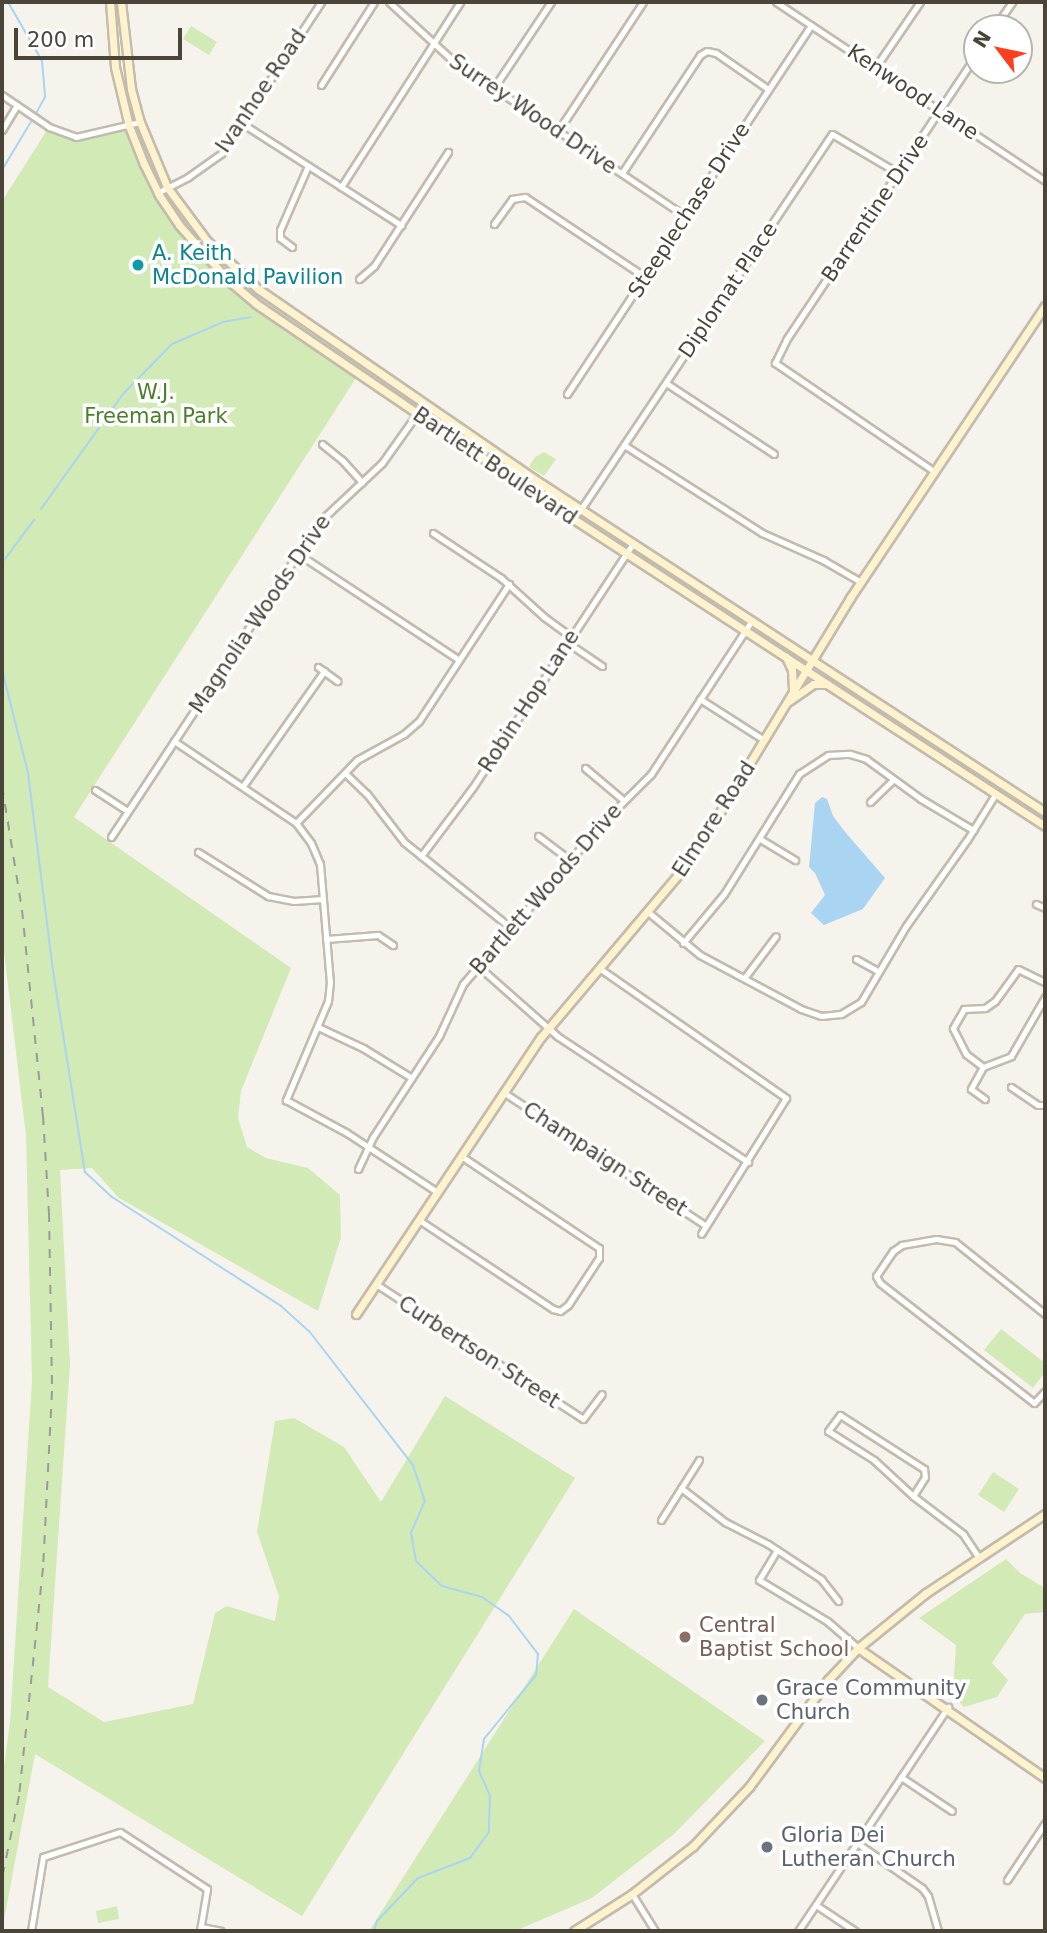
<!DOCTYPE html>
<style>
body{margin:0}
#map{position:relative;width:1047px;height:1933px;overflow:hidden;background:#f6f3ec;font-family:"DejaVu Sans",sans-serif}
div>[style]{position:absolute}
[style*='--x']{left:calc(var(--x)*1px);top:calc(var(--y)*1px);width:calc(var(--w)*1px);rotate:calc(var(--a)*1deg)}
.green>*{inset:0;background:#d2eab5}
.water>*{inset:0;background:#a9d4f2}
.stream>*{height:2px;margin:-1px;padding:0 1px;transform-origin:1px;border-radius:1px;background:#a9d4f2}
.roads{filter:drop-shadow(2px 0 #c2bbae) drop-shadow(-2px 0 #c2bbae) drop-shadow(0 2px #c2bbae) drop-shadow(0 -2px #c2bbae)}
.street>*{height:5px;margin:-2.5px;padding:0 2.5px;transform-origin:2.5px;border-radius:2.5px;background:#fff}
.secondary>*{height:7px;margin:-3.5px;padding:0 3.5px;transform-origin:3.5px;border-radius:3.5px;background:#fff3cd}
.rail>*{height:2px;margin-top:-1px;transform-origin:0;background:repeating-linear-gradient(90deg,#9a9a9a 0 9px,transparent 0 18px)}
.dots>*{width:19px;height:19px;translate:-50% -50%;box-sizing:border-box;border:4px solid #fff;border-radius:50%}
span{translate:-50% -50%;white-space:nowrap;text-align:center;line-height:1.15;-webkit-text-stroke:7px #fff;paint-order:stroke}
.street-label{font-size:21px;color:#4b4439}
.culture-label{font-size:21px;color:#0d838f}
.left{translate:0 -50%;text-align:left}
.park-label{font-size:21px;color:#4a7f2a}
.education-label{font-size:21px;color:#785e54}
.worship-label{font-size:21px;color:#5b616d}
.frame{position:absolute;inset:0;border:4px solid #4b4439;pointer-events:none}
.north{position:absolute;left:963px;top:14px;width:70px;height:70px;box-sizing:border-box;background:#fff;border:2px solid #b7b4b0;border-radius:50%;rotate:302deg;font-size:19px;font-weight:700;line-height:28px;text-align:center;color:#4b4439}
.north::after{content:'';display:block;margin:auto;width:24px;height:32px;background:#fc3f1d;clip-path:polygon(50% 0,100% 100%,50% 72%,0 100%)}
.scale{position:absolute;left:14px;top:28px;width:168px;height:32px;box-sizing:border-box;border:4px solid #4b4439;border-top:0;padding-left:9px;font-size:21px;line-height:24px;white-space:nowrap;color:#4b4439;-webkit-text-stroke:5px #fff;paint-order:stroke}
</style>
<div id="map">
<div class="green">
<i style="clip-path:polygon(191px 26px,217px 42px,209px 55px,183px 39px)"></i>
<i style="clip-path:polygon(140px 122px,155px 161px,198px 230px,258px 289px,365px 364px,74px 817px,291px 968px,241px 1091px,238px 1118px,247px 1147px,266px 1158px,308px 1168px,340px 1195px,341px 1237px,318px 1311px,119px 1198px,92px 1168px,60px 1170px,70px 1364px,48px 1687px,104px 1722px,193px 1704px,215px 1613px,227px 1606px,275px 1621px,279px 1596px,257px 1532px,275px 1421px,294px 1418px,344px 1447px,381px 1502px,445px 1396px,575px 1478px,302px 1916px,35px 1754px,2px 1931px,2px 1781px,10px 1722px,32px 1380px,26px 1136px,2px 935px,2px 201px,49px 127px,76px 137px)"></i>
<i style="clip-path:polygon(544px 452px,556px 459px,544px 476px,529px 467px,535px 457px)"></i>
<i style="clip-path:polygon(1001px 1329px,1045px 1363px,1045px 1372px,1033px 1388px,984px 1350px)"></i>
<i style="clip-path:polygon(993px 1472px,1019px 1489px,1004px 1512px,978px 1495px)"></i>
<i style="clip-path:polygon(1006px 1559px,1020px 1573px,1045px 1588px,1045px 1612px,1025px 1614px,992px 1663px,1008px 1680px,997px 1697px,964px 1707px,953px 1694px,956px 1645px,919px 1618px)"></i>
<i style="clip-path:polygon(574px 1609px,765px 1741px,674px 1834px,592px 1898px,515px 1931px,369px 1931px)"></i>
<i style="clip-path:polygon(117px 1906px,119px 1919px,98px 1923px,96px 1911px)"></i>
</div>
<div class="water">
<i style="clip-path:polygon(822px 797px,827px 799px,833px 816px,846px 833px,885px 878px,863px 909px,824px 925px,811px 913px,825px 895px,815px 873px,809px 867px,815px 803px)"></i>
</div>
<div class="stream">
<i style="--x:8;--y:2;--w:68;--a:60"></i>
<i style="--x:42;--y:61;--w:36;--a:85"></i>
<i style="--x:45;--y:97;--w:21;--a:119"></i>
<i style="--x:2;--y:170;--w:58;--a:-59"></i>
<i style="--x:41;--y:509;--w:141;--a:-54.5"></i>
<i style="--x:123;--y:394;--w:70;--a:-45.6"></i>
<i style="--x:172;--y:344;--w:56;--a:-23.3"></i>
<i style="--x:223;--y:322;--w:28;--a:-10"></i>
<i style="--x:2;--y:563;--w:54;--a:-53.3"></i>
<i style="--x:2;--y:670;--w:106;--a:75.8"></i>
<i style="--x:28;--y:773;--w:200;--a:82.8"></i>
<i style="--x:53;--y:971;--w:204;--a:81"></i>
<i style="--x:85;--y:1172;--w:37;--a:43"></i>
<i style="--x:112;--y:1197;--w:201;--a:32.8"></i>
<i style="--x:281;--y:1306;--w:38;--a:42"></i>
<i style="--x:309;--y:1331;--w:170;--a:52.2"></i>
<i style="--x:413;--y:1465;--w:38;--a:72"></i>
<i style="--x:425;--y:1501;--w:35;--a:114"></i>
<i style="--x:411;--y:1533;--w:28;--a:80"></i>
<i style="--x:416;--y:1561;--w:36;--a:44"></i>
<i style="--x:442;--y:1586;--w:41;--a:15.4"></i>
<i style="--x:482;--y:1597;--w:33;--a:35"></i>
<i style="--x:509;--y:1616;--w:48;--a:52.7"></i>
<i style="--x:538;--y:1654;--w:21;--a:95"></i>
<i style="--x:536;--y:1675;--w:82;--a:129.1"></i>
<i style="--x:484;--y:1739;--w:32;--a:99"></i>
<i style="--x:479;--y:1771;--w:27;--a:66"></i>
<i style="--x:490;--y:1796;--w:36;--a:92"></i>
<i style="--x:489;--y:1832;--w:32;--a:126"></i>
<i style="--x:470;--y:1858;--w:56;--a:159"></i>
<i style="--x:418;--y:1878;--w:59;--a:133.6"></i>
<i style="--x:377;--y:1921;--w:10;--a:107"></i>
</div>
<div class="roads">
<div class="street">
<i style="--x:389;--y:2;--w:86;--a:42.6"></i>
<i style="--x:452;--y:60;--w:280;--a:33.8"></i>
<i style="--x:776;--y:2;--w:323;--a:33.6"></i>
<i style="--x:994;--y:28;--w:32;--a:-55"></i>
<i style="--x:875;--y:68;--w:80;--a:-55.7"></i>
<i style="--x:321;--y:85;--w:98;--a:-57.4"></i>
<i style="--x:493;--y:89;--w:105;--a:-56.3"></i>
<i style="--x:2;--y:95;--w:57;--a:34.2"></i>
<i style="--x:49;--y:127;--w:29;--a:20"></i>
<i style="--x:76;--y:137;--w:66;--a:-13.2"></i>
<i style="--x:243;--y:124;--w:188;--a:32.6"></i>
<i style="--x:2;--y:130;--w:29;--a:-59"></i>
<i style="--x:558;--y:131;--w:154;--a:-56.6"></i>
<i style="--x:622;--y:173;--w:141;--a:-56.5"></i>
<i style="--x:700;--y:55;--w:8;--a:-30"></i>
<i style="--x:707;--y:51;--w:9;--a:13"></i>
<i style="--x:716;--y:53;--w:63;--a:34.7"></i>
<i style="--x:341;--y:187;--w:220;--a:-57.2"></i>
<i style="--x:157;--y:193;--w:35;--a:-27"></i>
<i style="--x:188;--y:177;--w:42;--a:-35.2"></i>
<i style="--x:222;--y:153;--w:181;--a:-56.7"></i>
<i style="--x:494;--y:224;--w:31;--a:-54"></i>
<i style="--x:512;--y:199;--w:13;--a:-9"></i>
<i style="--x:525;--y:197;--w:144;--a:33.7"></i>
<i style="--x:292;--y:247;--w:15;--a:-143"></i>
<i style="--x:280;--y:238;--w:8;--a:-90"></i>
<i style="--x:280;--y:230;--w:70;--a:-66.4"></i>
<i style="--x:359;--y:279;--w:20;--a:-41"></i>
<i style="--x:374;--y:266;--w:136;--a:-57"></i>
<i style="--x:666;--y:383;--w:129;--a:33.3"></i>
<i style="--x:567;--y:394;--w:442;--a:-56.5"></i>
<i style="--x:322;--y:444;--w:26;--a:39"></i>
<i style="--x:342;--y:460;--w:30;--a:48"></i>
<i style="--x:624;--y:445;--w:164;--a:32.5"></i>
<i style="--x:762;--y:533;--w:67;--a:23.9"></i>
<i style="--x:823;--y:560;--w:44;--a:30.1"></i>
<i style="--x:935;--y:472;--w:194;--a:-145.7"></i>
<i style="--x:775;--y:363;--w:25;--a:-64"></i>
<i style="--x:786;--y:340;--w:344;--a:-56.3"></i>
<i style="--x:581;--y:509;--w:451;--a:-56.2"></i>
<i style="--x:832;--y:134;--w:77;--a:30.6"></i>
<i style="--x:433;--y:533;--w:82;--a:33.5"></i>
<i style="--x:501;--y:578;--w:58;--a:42.2"></i>
<i style="--x:544;--y:617;--w:34;--a:36"></i>
<i style="--x:297;--y:553;--w:194;--a:33.4"></i>
<i style="--x:568;--y:643;--w:41;--a:34.1"></i>
<i style="--x:318;--y:667;--w:24;--a:36"></i>
<i style="--x:700;--y:699;--w:76;--a:32.6"></i>
<i style="--x:174;--y:741;--w:147;--a:33.9"></i>
<i style="--x:296;--y:823;--w:25;--a:53"></i>
<i style="--x:311;--y:843;--w:23;--a:67"></i>
<i style="--x:320;--y:864;--w:118;--a:85.2"></i>
<i style="--x:330;--y:982;--w:19;--a:96"></i>
<i style="--x:328;--y:1001;--w:108;--a:113"></i>
<i style="--x:286;--y:1100;--w:69;--a:28.4"></i>
<i style="--x:347;--y:1133;--w:108;--a:33.2"></i>
<i style="--x:585;--y:768;--w:50;--a:40.1"></i>
<i style="--x:345;--y:773;--w:30;--a:44"></i>
<i style="--x:367;--y:794;--w:61;--a:52.4"></i>
<i style="--x:404;--y:842;--w:137;--a:38.8"></i>
<i style="--x:243;--y:786;--w:141;--a:-54.8"></i>
<i style="--x:95;--y:790;--w:38;--a:33"></i>
<i style="--x:870;--y:802;--w:32;--a:-44"></i>
<i style="--x:296;--y:823;--w:88;--a:-45.9"></i>
<i style="--x:357;--y:760;--w:54;--a:-29"></i>
<i style="--x:404;--y:734;--w:20;--a:-41"></i>
<i style="--x:419;--y:721;--w:164;--a:-56.7"></i>
<i style="--x:538;--y:836;--w:40;--a:37"></i>
<i style="--x:111;--y:837;--w:375;--a:-56.6"></i>
<i style="--x:317;--y:524;--w:89;--a:-43.2"></i>
<i style="--x:382;--y:463;--w:72;--a:-54.6"></i>
<i style="--x:760;--y:839;--w:41;--a:31"></i>
<i style="--x:198;--y:852;--w:83;--a:32.2"></i>
<i style="--x:268;--y:896;--w:26;--a:11"></i>
<i style="--x:294;--y:901;--w:29;--a:-4"></i>
<i style="--x:421;--y:856;--w:86;--a:-53"></i>
<i style="--x:473;--y:787;--w:292;--a:-56.7"></i>
<i style="--x:1036;--y:904;--w:10;--a:24"></i>
<i style="--x:648;--y:912;--w:67;--a:39.6"></i>
<i style="--x:700;--y:955;--w:115;--a:28.1"></i>
<i style="--x:801;--y:1009;--w:21;--a:19"></i>
<i style="--x:821;--y:1016;--w:20;--a:-6"></i>
<i style="--x:841;--y:1014;--w:23;--a:-31"></i>
<i style="--x:861;--y:1002;--w:88;--a:-59.4"></i>
<i style="--x:906;--y:926;--w:105;--a:-54.7"></i>
<i style="--x:967;--y:840;--w:55;--a:-58.3"></i>
<i style="--x:326;--y:939;--w:52;--a:-4.4"></i>
<i style="--x:378;--y:935;--w:18;--a:34"></i>
<i style="--x:683;--y:943;--w:64;--a:-50.1"></i>
<i style="--x:724;--y:894;--w:142;--a:-58"></i>
<i style="--x:799;--y:774;--w:35;--a:-33"></i>
<i style="--x:828;--y:755;--w:22;--a:-3"></i>
<i style="--x:850;--y:754;--w:17;--a:17"></i>
<i style="--x:866;--y:759;--w:68;--a:36"></i>
<i style="--x:921;--y:799;--w:61;--a:30.8"></i>
<i style="--x:856;--y:959;--w:26;--a:29"></i>
<i style="--x:478;--y:966;--w:106;--a:41.5"></i>
<i style="--x:557;--y:1036;--w:229;--a:33.4"></i>
<i style="--x:599;--y:968;--w:228;--a:34.8"></i>
<i style="--x:786;--y:1098;--w:160;--a:122"></i>
<i style="--x:745;--y:977;--w:51;--a:-52.9"></i>
<i style="--x:318;--y:1027;--w:50;--a:25"></i>
<i style="--x:363;--y:1048;--w:57;--a:31.5"></i>
<i style="--x:983;--y:1067;--w:21;--a:-143"></i>
<i style="--x:966;--y:1054;--w:29;--a:-117"></i>
<i style="--x:953;--y:1028;--w:22;--a:-60"></i>
<i style="--x:964;--y:1009;--w:21;--a:-3"></i>
<i style="--x:985;--y:1008;--w:12;--a:-35"></i>
<i style="--x:995;--y:1001;--w:39;--a:-54"></i>
<i style="--x:1018;--y:969;--w:30;--a:26"></i>
<i style="--x:983;--y:1067;--w:30;--a:-21"></i>
<i style="--x:1011;--y:1056;--w:68;--a:-60"></i>
<i style="--x:983;--y:1067;--w:25;--a:119"></i>
<i style="--x:971;--y:1089;--w:17;--a:36"></i>
<i style="--x:1011;--y:1087;--w:32;--a:34"></i>
<i style="--x:1038;--y:1105;--w:7;--a:0"></i>
<i style="--x:503;--y:1092;--w:243;--a:33.4"></i>
<i style="--x:358;--y:1169;--w:35;--a:-65"></i>
<i style="--x:373;--y:1137;--w:121;--a:-56.8"></i>
<i style="--x:439;--y:1036;--w:57;--a:-65.2"></i>
<i style="--x:463;--y:984;--w:214;--a:-49.2"></i>
<i style="--x:603;--y:822;--w:68;--a:-45"></i>
<i style="--x:651;--y:774;--w:184;--a:-56.7"></i>
<i style="--x:419;--y:1220;--w:161;--a:33.6"></i>
<i style="--x:553;--y:1309;--w:7;--a:16"></i>
<i style="--x:560;--y:1311;--w:10;--a:-37"></i>
<i style="--x:568;--y:1305;--w:56;--a:-56.6"></i>
<i style="--x:599;--y:1258;--w:10;--a:-90"></i>
<i style="--x:599;--y:1248;--w:166;--a:-146.3"></i>
<i style="--x:376;--y:1284;--w:247;--a:33.1"></i>
<i style="--x:583;--y:1419;--w:31;--a:-53"></i>
<i style="--x:1045;--y:1314;--w:115;--a:-141.3"></i>
<i style="--x:955;--y:1242;--w:19;--a:-171"></i>
<i style="--x:936;--y:1239;--w:35;--a:170"></i>
<i style="--x:902;--y:1245;--w:11;--a:146"></i>
<i style="--x:893;--y:1251;--w:30;--a:124"></i>
<i style="--x:876;--y:1276;--w:8;--a:60"></i>
<i style="--x:880;--y:1283;--w:195;--a:37.9"></i>
<i style="--x:1034;--y:1403;--w:16;--a:-47"></i>
<i style="--x:840;--y:1415;--w:100;--a:32.7"></i>
<i style="--x:924;--y:1469;--w:8;--a:83"></i>
<i style="--x:925;--y:1477;--w:22;--a:122"></i>
<i style="--x:913;--y:1496;--w:53;--a:-137.3"></i>
<i style="--x:874;--y:1460;--w:54;--a:-147.8"></i>
<i style="--x:828;--y:1431;--w:20;--a:-53"></i>
<i style="--x:681;--y:1488;--w:56;--a:37.7"></i>
<i style="--x:725;--y:1522;--w:48;--a:27.1"></i>
<i style="--x:768;--y:1544;--w:64;--a:33.4"></i>
<i style="--x:821;--y:1579;--w:28;--a:52"></i>
<i style="--x:913;--y:1496;--w:63;--a:37.2"></i>
<i style="--x:963;--y:1534;--w:29;--a:56"></i>
<i style="--x:661;--y:1520;--w:71;--a:-57.7"></i>
<i style="--x:777;--y:1550;--w:35;--a:121"></i>
<i style="--x:759;--y:1580;--w:79;--a:31.1"></i>
<i style="--x:827;--y:1621;--w:41;--a:41.1"></i>
<i style="--x:901;--y:1777;--w:61;--a:33.7"></i>
<i style="--x:857;--y:1843;--w:79;--a:34.7"></i>
<i style="--x:922;--y:1888;--w:10;--a:53"></i>
<i style="--x:928;--y:1896;--w:36;--a:74"></i>
<i style="--x:1007;--y:1880;--w:69;--a:-56.3"></i>
<i style="--x:632;--y:1894;--w:44;--a:58.1"></i>
<i style="--x:816;--y:1905;--w:47;--a:33.7"></i>
<i style="--x:201;--y:1927;--w:20;--a:11"></i>
<i style="--x:31;--y:1931;--w:75;--a:-80.8"></i>
<i style="--x:43;--y:1857;--w:81;--a:-18"></i>
<i style="--x:120;--y:1832;--w:104;--a:33.2"></i>
<i style="--x:207;--y:1889;--w:43;--a:99.5"></i>
<i style="--x:798;--y:1931;--w:270;--a:-56.2"></i>
</div>
<div class="secondary">
<i style="--x:110;--y:2;--w:65;--a:85.6"></i>
<i style="--x:115;--y:67;--w:61;--a:76.7"></i>
<i style="--x:129;--y:126;--w:41;--a:68.5"></i>
<i style="--x:144;--y:164;--w:34;--a:64"></i>
<i style="--x:159;--y:195;--w:36;--a:56"></i>
<i style="--x:179;--y:225;--w:74;--a:48.3"></i>
<i style="--x:228;--y:280;--w:35;--a:40"></i>
<i style="--x:255;--y:303;--w:348;--a:34.2"></i>
<i style="--x:543;--y:499;--w:599;--a:33.08"></i>
<i style="--x:121;--y:2;--w:88;--a:83.4"></i>
<i style="--x:131;--y:89;--w:34;--a:75"></i>
<i style="--x:140;--y:122;--w:70;--a:67.4"></i>
<i style="--x:167;--y:187;--w:67;--a:53.5"></i>
<i style="--x:207;--y:241;--w:70;--a:43.3"></i>
<i style="--x:258;--y:289;--w:345;--a:34.5"></i>
<i style="--x:542;--y:484;--w:600;--a:33.11"></i>
<i style="--x:786;--y:657;--w:14;--a:65"></i>
<i style="--x:792;--y:670;--w:19;--a:87"></i>
<i style="--x:789;--y:701;--w:29;--a:-35"></i>
<i style="--x:813;--y:684;--w:14;--a:0"></i>
<i style="--x:356;--y:1314;--w:333;--a:-56.3"></i>
<i style="--x:541;--y:1037;--w:234;--a:-49.8"></i>
<i style="--x:692;--y:858;--w:304;--a:-58.7"></i>
<i style="--x:850;--y:598;--w:351;--a:-56.3"></i>
<i style="--x:858;--y:1648;--w:228;--a:34.8"></i>
<i style="--x:574;--y:1931;--w:69;--a:-32.5"></i>
<i style="--x:632;--y:1894;--w:78;--a:-38.2"></i>
<i style="--x:693;--y:1846;--w:81;--a:-46.5"></i>
<i style="--x:749;--y:1787;--w:133;--a:-53.6"></i>
<i style="--x:828;--y:1680;--w:44;--a:-46.8"></i>
<i style="--x:858;--y:1648;--w:87;--a:-39"></i>
<i style="--x:926;--y:1593;--w:143;--a:-33.6"></i>
</div>
</div>
<div class="rail">
<i style="--x:2;--y:786;--w:126;--a:80.8"></i>
<i style="--x:22;--y:910;--w:207;--a:84.2"></i>
<i style="--x:43;--y:1116;--w:97;--a:86.5"></i>
<i style="--x:49;--y:1213;--w:178;--a:89"></i>
<i style="--x:52;--y:1391;--w:177;--a:92.9"></i>
<i style="--x:43;--y:1568;--w:229;--a:96"></i>
<i style="--x:19;--y:1796;--w:84;--a:101.7"></i>
</div>
<div class="dots">
<i style="left:138px;top:265px;background:#0f9aa8"></i>
<i style="left:685px;top:1637px;background:#8d6e63"></i>
<i style="left:762px;top:1700px;background:#6b7280"></i>
<i style="left:767px;top:1847px;background:#6b7280"></i>
</div>
<div class="street-label">
<span style="left:261px;top:91px;rotate:-56deg">Ivanhoe Road</span>
<span style="left:913px;top:92px;rotate:34deg">Kenwood Lane</span>
<span style="left:533px;top:114px;rotate:34deg">Surrey Wood Drive</span>
<span style="left:875px;top:208px;rotate:-56deg">Barrentine Drive</span>
<span style="left:689px;top:210px;rotate:-57deg">Steeplechase Drive</span>
<span style="left:728px;top:290px;rotate:-56deg">Diplomat Place</span>
<span style="left:495px;top:466px;rotate:34deg">Bartlett Boulevard</span>
<span style="left:260px;top:614px;rotate:-56deg">Magnolia Woods Drive</span>
<span style="left:529px;top:701px;rotate:-57deg">Robin Hop Lane</span>
<span style="left:714px;top:819px;rotate:-57deg">Elmore Road</span>
<span style="left:546px;top:889px;rotate:-49deg">Bartlett Woods Drive</span>
<span style="left:605px;top:1159px;rotate:33deg">Champaign Street</span>
<span style="left:479px;top:1352px;rotate:33deg">Curbertson Street</span>
</div>
<div class="culture-label">
<span class="left" style="left:152px;top:265px">A. Keith<br>McDonald Pavilion</span>
</div>
<div class="park-label">
<span style="left:156px;top:404px">W.J.<br>Freeman Park</span>
</div>
<div class="education-label">
<span class="left" style="left:699px;top:1637px">Central<br>Baptist School</span>
</div>
<div class="worship-label">
<span class="left" style="left:776px;top:1700px">Grace Community<br>Church</span>
<span class="left" style="left:781px;top:1847px">Gloria Dei<br>Lutheran Church</span>
</div>
<div class="frame"></div>
<div class="north">N</div>
<div class="scale">200 m</div>
</div>
